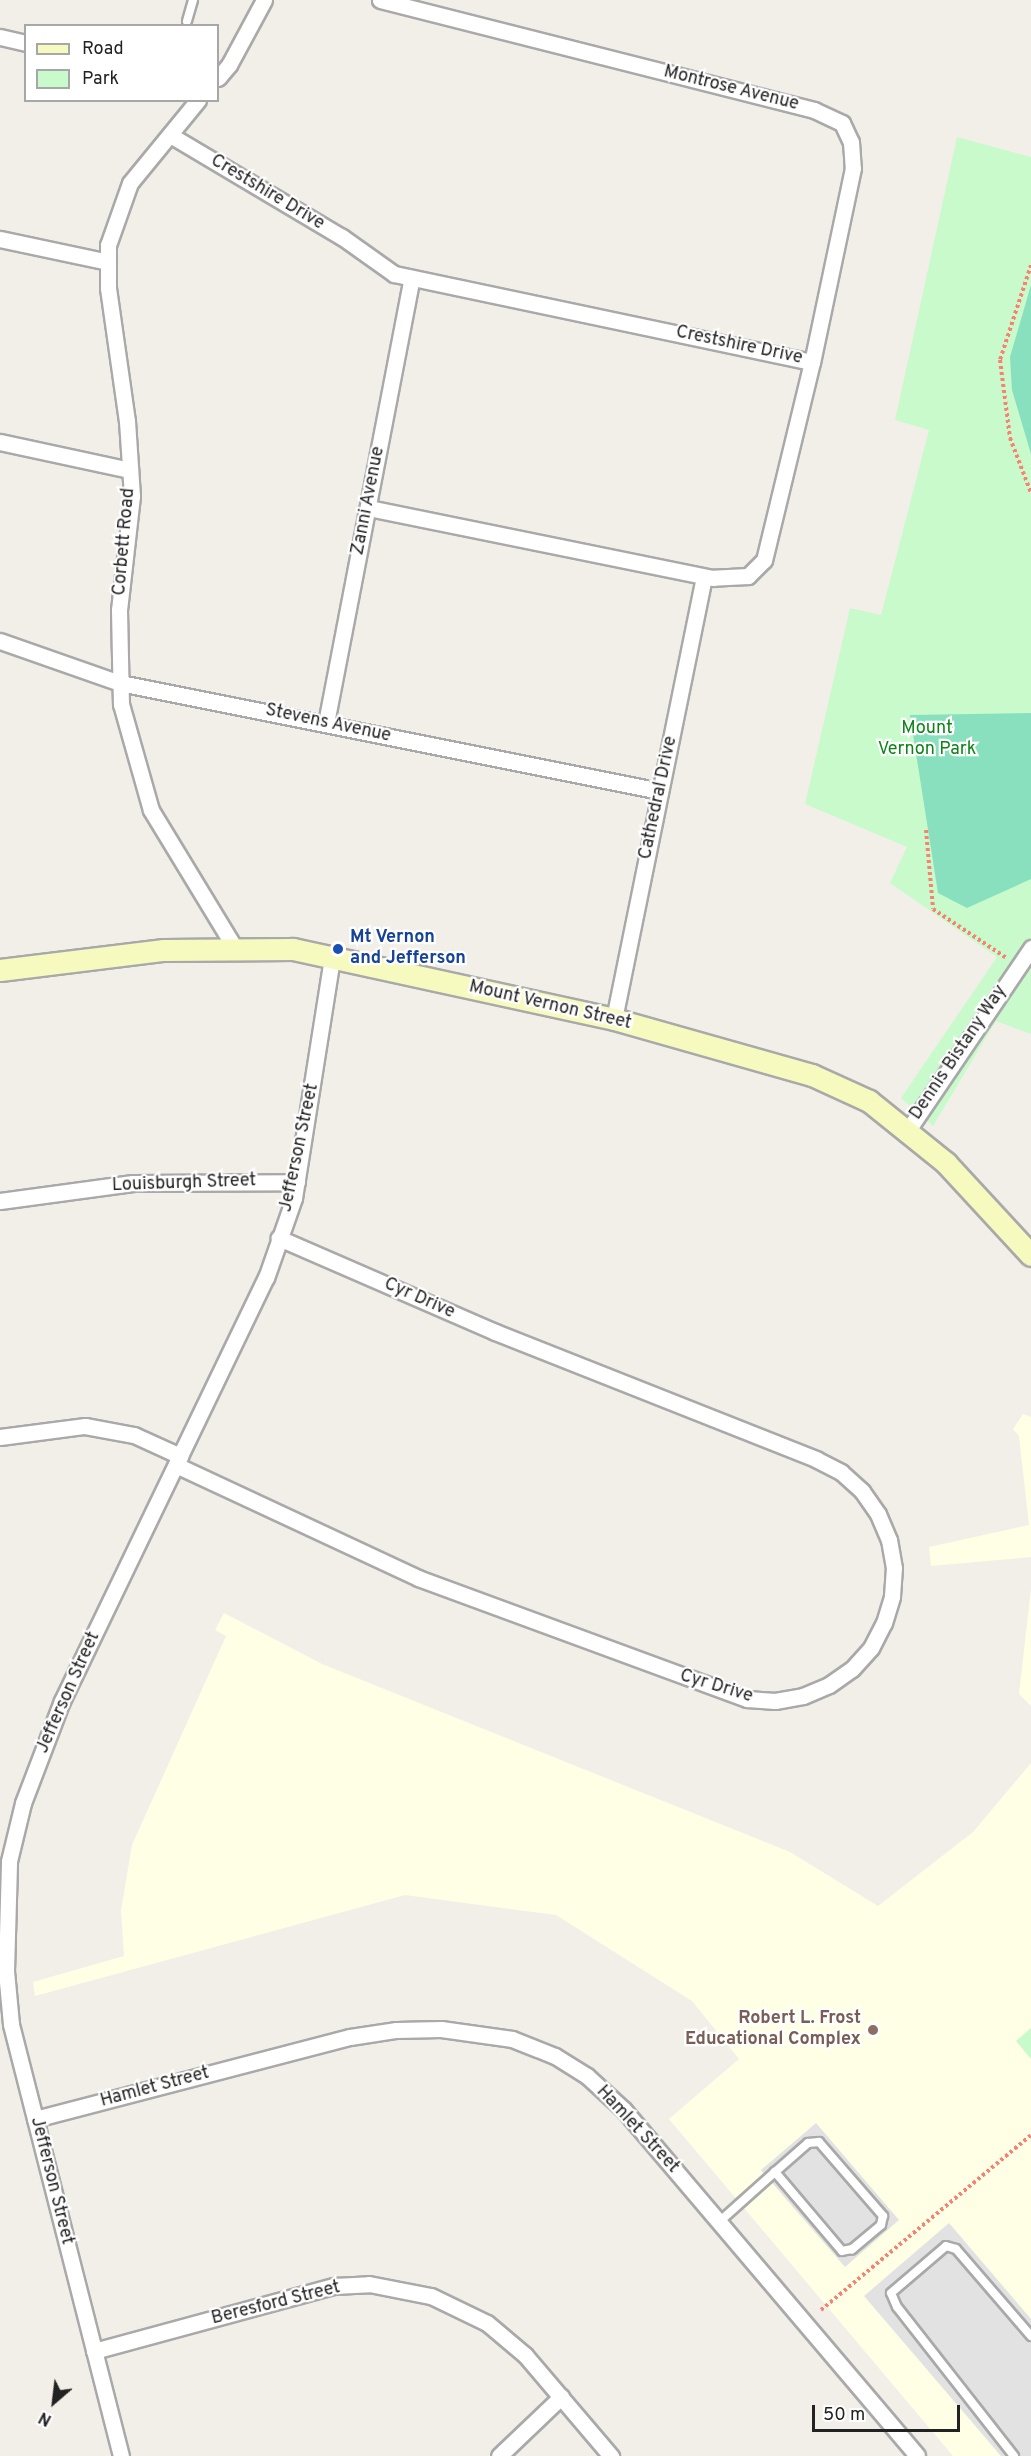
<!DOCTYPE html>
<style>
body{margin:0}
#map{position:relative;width:1031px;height:2456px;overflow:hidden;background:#f2efe9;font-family:Overpass,sans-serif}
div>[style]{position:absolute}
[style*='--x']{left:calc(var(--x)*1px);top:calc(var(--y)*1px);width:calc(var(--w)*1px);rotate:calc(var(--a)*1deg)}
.education>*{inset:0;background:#ffffe5}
.park>*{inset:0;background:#c8facc}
.pitch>*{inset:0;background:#88e0be}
.parking>*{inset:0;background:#e2e2e2}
.path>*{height:4px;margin-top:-2px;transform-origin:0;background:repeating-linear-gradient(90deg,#fa8072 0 3px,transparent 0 6px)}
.roads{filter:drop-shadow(2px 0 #a9a9a9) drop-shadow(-2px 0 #a9a9a9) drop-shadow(0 2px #a9a9a9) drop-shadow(0 -2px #a9a9a9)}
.service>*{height:8px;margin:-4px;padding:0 4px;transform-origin:4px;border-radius:4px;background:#fff}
.minor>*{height:15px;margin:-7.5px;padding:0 7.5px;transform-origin:7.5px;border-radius:7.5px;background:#fff}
.secondary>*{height:21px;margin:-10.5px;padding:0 10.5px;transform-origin:10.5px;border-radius:10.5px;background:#f7fabf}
.dots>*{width:16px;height:16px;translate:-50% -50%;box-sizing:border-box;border:3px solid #fff;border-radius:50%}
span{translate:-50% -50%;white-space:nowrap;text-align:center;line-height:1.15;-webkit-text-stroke:4.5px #fff;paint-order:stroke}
.street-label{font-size:18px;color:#222}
.park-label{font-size:18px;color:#0c8416}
.transit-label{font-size:18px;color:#164399;font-weight:700}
.left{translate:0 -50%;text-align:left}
.education-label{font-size:18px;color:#785e54;font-weight:700}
.right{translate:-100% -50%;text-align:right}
.legend{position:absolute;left:24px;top:24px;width:195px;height:78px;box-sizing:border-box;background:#fff;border:2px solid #a7a7a7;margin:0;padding:8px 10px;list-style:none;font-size:18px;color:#222}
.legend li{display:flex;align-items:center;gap:12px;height:30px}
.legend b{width:30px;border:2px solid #a7a7a7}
.north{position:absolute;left:24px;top:2372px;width:60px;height:60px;-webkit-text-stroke:4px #fff;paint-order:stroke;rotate:208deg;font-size:16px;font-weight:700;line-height:24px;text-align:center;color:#222}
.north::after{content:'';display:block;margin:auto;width:21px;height:27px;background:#222;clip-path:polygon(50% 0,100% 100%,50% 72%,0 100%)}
.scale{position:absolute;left:812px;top:2405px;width:148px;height:27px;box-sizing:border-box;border:3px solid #222;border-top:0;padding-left:8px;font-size:18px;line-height:21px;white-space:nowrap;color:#222;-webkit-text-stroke:4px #fff;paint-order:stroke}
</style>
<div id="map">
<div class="education">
<i style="clip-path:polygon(1023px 1414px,1031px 1417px,1031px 1557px,931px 1566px,929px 1547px,1029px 1525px,1019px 1436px,1013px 1429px)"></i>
<i style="clip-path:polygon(1031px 1589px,1031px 1706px,1019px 1694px)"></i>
<i style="clip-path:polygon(224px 1613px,322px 1664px,790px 1852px,878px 1906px,973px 1832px,1031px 1763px,1031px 2456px,953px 2456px,669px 2119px,739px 2059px,692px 2001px,556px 1915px,405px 1895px,35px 1996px,33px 1982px,124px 1956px,121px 1911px,132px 1845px,226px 1636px,215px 1630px)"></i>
</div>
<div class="park">
<i style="clip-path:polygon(957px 137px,1031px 157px,1031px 1034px,996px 1021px,933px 1126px,901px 1098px,997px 957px,890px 883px,907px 847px,805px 804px,850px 608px,881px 615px,929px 430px,895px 420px)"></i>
<i style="clip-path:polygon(1031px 2028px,1031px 2059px,1016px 2041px)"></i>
</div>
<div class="pitch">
<i style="clip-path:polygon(1031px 285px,1031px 454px,1012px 390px,1010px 357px)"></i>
<i style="clip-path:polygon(1031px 713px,1031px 879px,967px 908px,938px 893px,910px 715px)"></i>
</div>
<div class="parking">
<i style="clip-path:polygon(816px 2123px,899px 2220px,845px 2267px,761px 2170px)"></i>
<i style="clip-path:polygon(949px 2223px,1031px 2319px,1031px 2456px,1001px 2456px,864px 2296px)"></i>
</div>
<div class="path">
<i style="--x:1031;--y:265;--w:100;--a:108.1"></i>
<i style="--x:1000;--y:360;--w:79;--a:82.7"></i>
<i style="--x:1010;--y:438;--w:59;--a:69.1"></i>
<i style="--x:926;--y:830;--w:79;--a:84.9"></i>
<i style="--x:933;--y:909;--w:87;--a:33.7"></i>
<i style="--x:821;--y:2310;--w:273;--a:-39.8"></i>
</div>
<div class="roads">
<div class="service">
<i style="--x:187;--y:21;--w:22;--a:-74"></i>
<i style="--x:719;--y:2222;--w:75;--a:-41.8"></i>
<i style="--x:775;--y:2172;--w:44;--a:-41.3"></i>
<i style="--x:808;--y:2143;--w:11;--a:-5"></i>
<i style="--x:819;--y:2142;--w:98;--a:49.1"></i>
<i style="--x:883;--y:2216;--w:9;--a:103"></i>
<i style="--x:881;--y:2225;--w:38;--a:140"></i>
<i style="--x:852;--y:2249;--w:10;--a:169"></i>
<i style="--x:842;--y:2251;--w:104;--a:-130.3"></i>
<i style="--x:1014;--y:2456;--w:189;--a:-128.1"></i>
<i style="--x:897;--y:2307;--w:15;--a:-113"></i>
<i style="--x:891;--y:2293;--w:72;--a:-40.5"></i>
<i style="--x:946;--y:2246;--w:10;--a:17"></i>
<i style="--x:956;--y:2249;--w:115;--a:49.2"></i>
</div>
<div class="minor">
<i style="--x:380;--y:0;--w:448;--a:14.2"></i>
<i style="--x:814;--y:110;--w:31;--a:25"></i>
<i style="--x:842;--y:123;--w:21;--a:65"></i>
<i style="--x:851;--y:142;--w:26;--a:86"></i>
<i style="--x:853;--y:168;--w:198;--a:101.9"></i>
<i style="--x:0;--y:37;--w:27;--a:13"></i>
<i style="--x:218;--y:78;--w:17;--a:-50"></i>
<i style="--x:229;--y:65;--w:74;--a:-61.7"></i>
<i style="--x:198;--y:100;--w:107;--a:129.3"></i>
<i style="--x:130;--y:183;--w:66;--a:109.5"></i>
<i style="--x:108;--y:245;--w:43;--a:90"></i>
<i style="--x:108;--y:288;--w:134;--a:81.9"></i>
<i style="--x:127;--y:421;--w:75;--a:86.2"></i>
<i style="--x:132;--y:496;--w:115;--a:96.5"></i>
<i style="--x:119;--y:610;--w:94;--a:88.8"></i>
<i style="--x:121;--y:704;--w:110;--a:74.2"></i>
<i style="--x:151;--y:810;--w:162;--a:58.7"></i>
<i style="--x:170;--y:135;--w:200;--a:30.7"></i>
<i style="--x:342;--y:237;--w:64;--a:35.4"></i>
<i style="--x:394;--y:274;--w:427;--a:11.9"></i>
<i style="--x:812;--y:362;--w:204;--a:103.6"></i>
<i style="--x:764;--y:560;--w:23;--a:135"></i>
<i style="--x:748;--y:576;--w:35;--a:177"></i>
<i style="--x:713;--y:578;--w:352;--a:-168.5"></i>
<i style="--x:0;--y:239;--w:110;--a:12"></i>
<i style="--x:0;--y:442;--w:133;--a:12.2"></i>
<i style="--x:0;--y:641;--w:127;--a:19.3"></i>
<i style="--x:120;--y:683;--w:551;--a:11.31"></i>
<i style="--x:326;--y:723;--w:453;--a:-79.1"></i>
<i style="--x:614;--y:1019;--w:451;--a:-78.5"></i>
<i style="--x:908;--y:1130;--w:220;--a:-55.9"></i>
<i style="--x:0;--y:1201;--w:134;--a:-7.7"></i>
<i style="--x:133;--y:1183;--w:164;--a:-0.3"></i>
<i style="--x:0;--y:1437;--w:86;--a:-7.4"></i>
<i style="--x:85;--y:1426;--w:50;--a:10.4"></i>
<i style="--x:134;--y:1435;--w:51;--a:24.5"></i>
<i style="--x:176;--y:1465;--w:267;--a:25"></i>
<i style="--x:418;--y:1578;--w:351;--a:20.2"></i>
<i style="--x:747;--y:1699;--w:28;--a:4"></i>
<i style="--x:775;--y:1701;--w:28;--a:-10"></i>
<i style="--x:803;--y:1696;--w:28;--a:-23"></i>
<i style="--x:829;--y:1685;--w:28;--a:-35"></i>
<i style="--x:852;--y:1669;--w:28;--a:-48"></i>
<i style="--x:871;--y:1648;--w:28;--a:-63"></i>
<i style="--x:884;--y:1623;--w:28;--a:-73"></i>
<i style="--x:892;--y:1596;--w:28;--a:-86"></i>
<i style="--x:894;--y:1568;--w:28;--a:-100"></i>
<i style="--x:889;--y:1540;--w:28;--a:-113"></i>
<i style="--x:878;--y:1514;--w:28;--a:-125"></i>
<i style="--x:862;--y:1491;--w:28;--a:-138"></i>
<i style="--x:841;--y:1472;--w:28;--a:-153"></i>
<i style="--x:816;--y:1459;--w:345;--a:-158.4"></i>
<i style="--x:495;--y:1332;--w:236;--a:-156.5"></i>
<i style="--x:35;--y:2119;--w:325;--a:-14.6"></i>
<i style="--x:350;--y:2037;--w:47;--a:-8.7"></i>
<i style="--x:396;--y:2030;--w:45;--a:-1.3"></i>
<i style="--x:441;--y:2029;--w:72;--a:8"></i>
<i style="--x:512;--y:2039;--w:46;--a:21.6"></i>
<i style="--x:555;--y:2056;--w:38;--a:32"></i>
<i style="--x:587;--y:2076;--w:50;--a:42.6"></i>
<i style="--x:624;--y:2110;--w:453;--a:49.7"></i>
<i style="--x:94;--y:2351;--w:249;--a:-15.2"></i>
<i style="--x:334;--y:2286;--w:35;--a:-3"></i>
<i style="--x:369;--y:2284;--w:63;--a:11"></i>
<i style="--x:431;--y:2296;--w:62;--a:25.7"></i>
<i style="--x:487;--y:2323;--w:50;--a:40.1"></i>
<i style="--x:525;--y:2355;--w:133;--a:49.6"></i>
<i style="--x:121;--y:2456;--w:446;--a:-104.3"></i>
<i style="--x:11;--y:2024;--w:53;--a:-95.4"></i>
<i style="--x:6;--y:1971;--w:110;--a:-88.4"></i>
<i style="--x:9;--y:1861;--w:60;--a:-76.4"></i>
<i style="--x:23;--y:1803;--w:109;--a:-69.1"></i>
<i style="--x:62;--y:1701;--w:470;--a:-64.3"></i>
<i style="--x:266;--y:1278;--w:85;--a:-70.7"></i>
<i style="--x:294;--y:1198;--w:244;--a:-81"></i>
<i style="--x:499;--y:2456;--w:86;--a:-43.6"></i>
</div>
<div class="secondary">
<i style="--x:0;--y:970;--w:165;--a:-7"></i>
<i style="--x:164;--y:950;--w:129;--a:-0.4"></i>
<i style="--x:293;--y:949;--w:329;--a:12.3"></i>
<i style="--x:614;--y:1019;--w:206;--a:15.8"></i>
<i style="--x:812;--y:1075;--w:63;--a:24.5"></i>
<i style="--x:869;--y:1101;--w:99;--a:38.8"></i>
<i style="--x:946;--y:1163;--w:125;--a:47.3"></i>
</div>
</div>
<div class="dots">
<i style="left:338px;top:949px;background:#1a4fb4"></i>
<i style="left:873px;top:2030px;background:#8d6e63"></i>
</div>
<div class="street-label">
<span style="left:731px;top:89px;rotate:14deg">Montrose Avenue</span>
<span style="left:267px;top:193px;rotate:31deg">Crestshire Drive</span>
<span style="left:739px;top:346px;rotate:12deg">Crestshire Drive</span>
<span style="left:369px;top:501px;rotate:-79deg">Zanni Avenue</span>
<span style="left:125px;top:542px;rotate:-85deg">Corbett Road</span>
<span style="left:328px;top:724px;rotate:12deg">Stevens Avenue</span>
<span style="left:659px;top:798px;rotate:-78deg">Cathedral Drive</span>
<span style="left:550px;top:1006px;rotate:13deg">Mount Vernon Street</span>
<span style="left:959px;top:1053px;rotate:-56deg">Dennis Bistany Way</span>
<span style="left:300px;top:1148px;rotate:-78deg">Jefferson Street</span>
<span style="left:184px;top:1184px;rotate:-2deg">Louisburgh Street</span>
<span style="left:419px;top:1299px;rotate:24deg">Cyr Drive</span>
<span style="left:716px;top:1687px;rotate:17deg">Cyr Drive</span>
<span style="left:69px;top:1693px;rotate:-66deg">Jefferson Street</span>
<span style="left:155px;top:2088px;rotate:-15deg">Hamlet Street</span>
<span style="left:637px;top:2130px;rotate:47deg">Hamlet Street</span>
<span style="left:51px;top:2181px;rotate:76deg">Jefferson Street</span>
<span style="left:276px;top:2304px;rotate:-14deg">Beresford Street</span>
</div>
<div class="park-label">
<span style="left:927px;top:740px">Mount<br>Vernon Park</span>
</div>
<div class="transit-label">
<span class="left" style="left:350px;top:949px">Mt Vernon<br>and Jefferson</span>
</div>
<div class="education-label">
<span class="right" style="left:861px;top:2030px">Robert L. Frost<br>Educational Complex</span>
</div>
<ul class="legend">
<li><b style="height:8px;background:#f7fabf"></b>Road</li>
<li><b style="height:16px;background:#c8facc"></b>Park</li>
</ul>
<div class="north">N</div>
<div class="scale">50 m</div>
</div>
